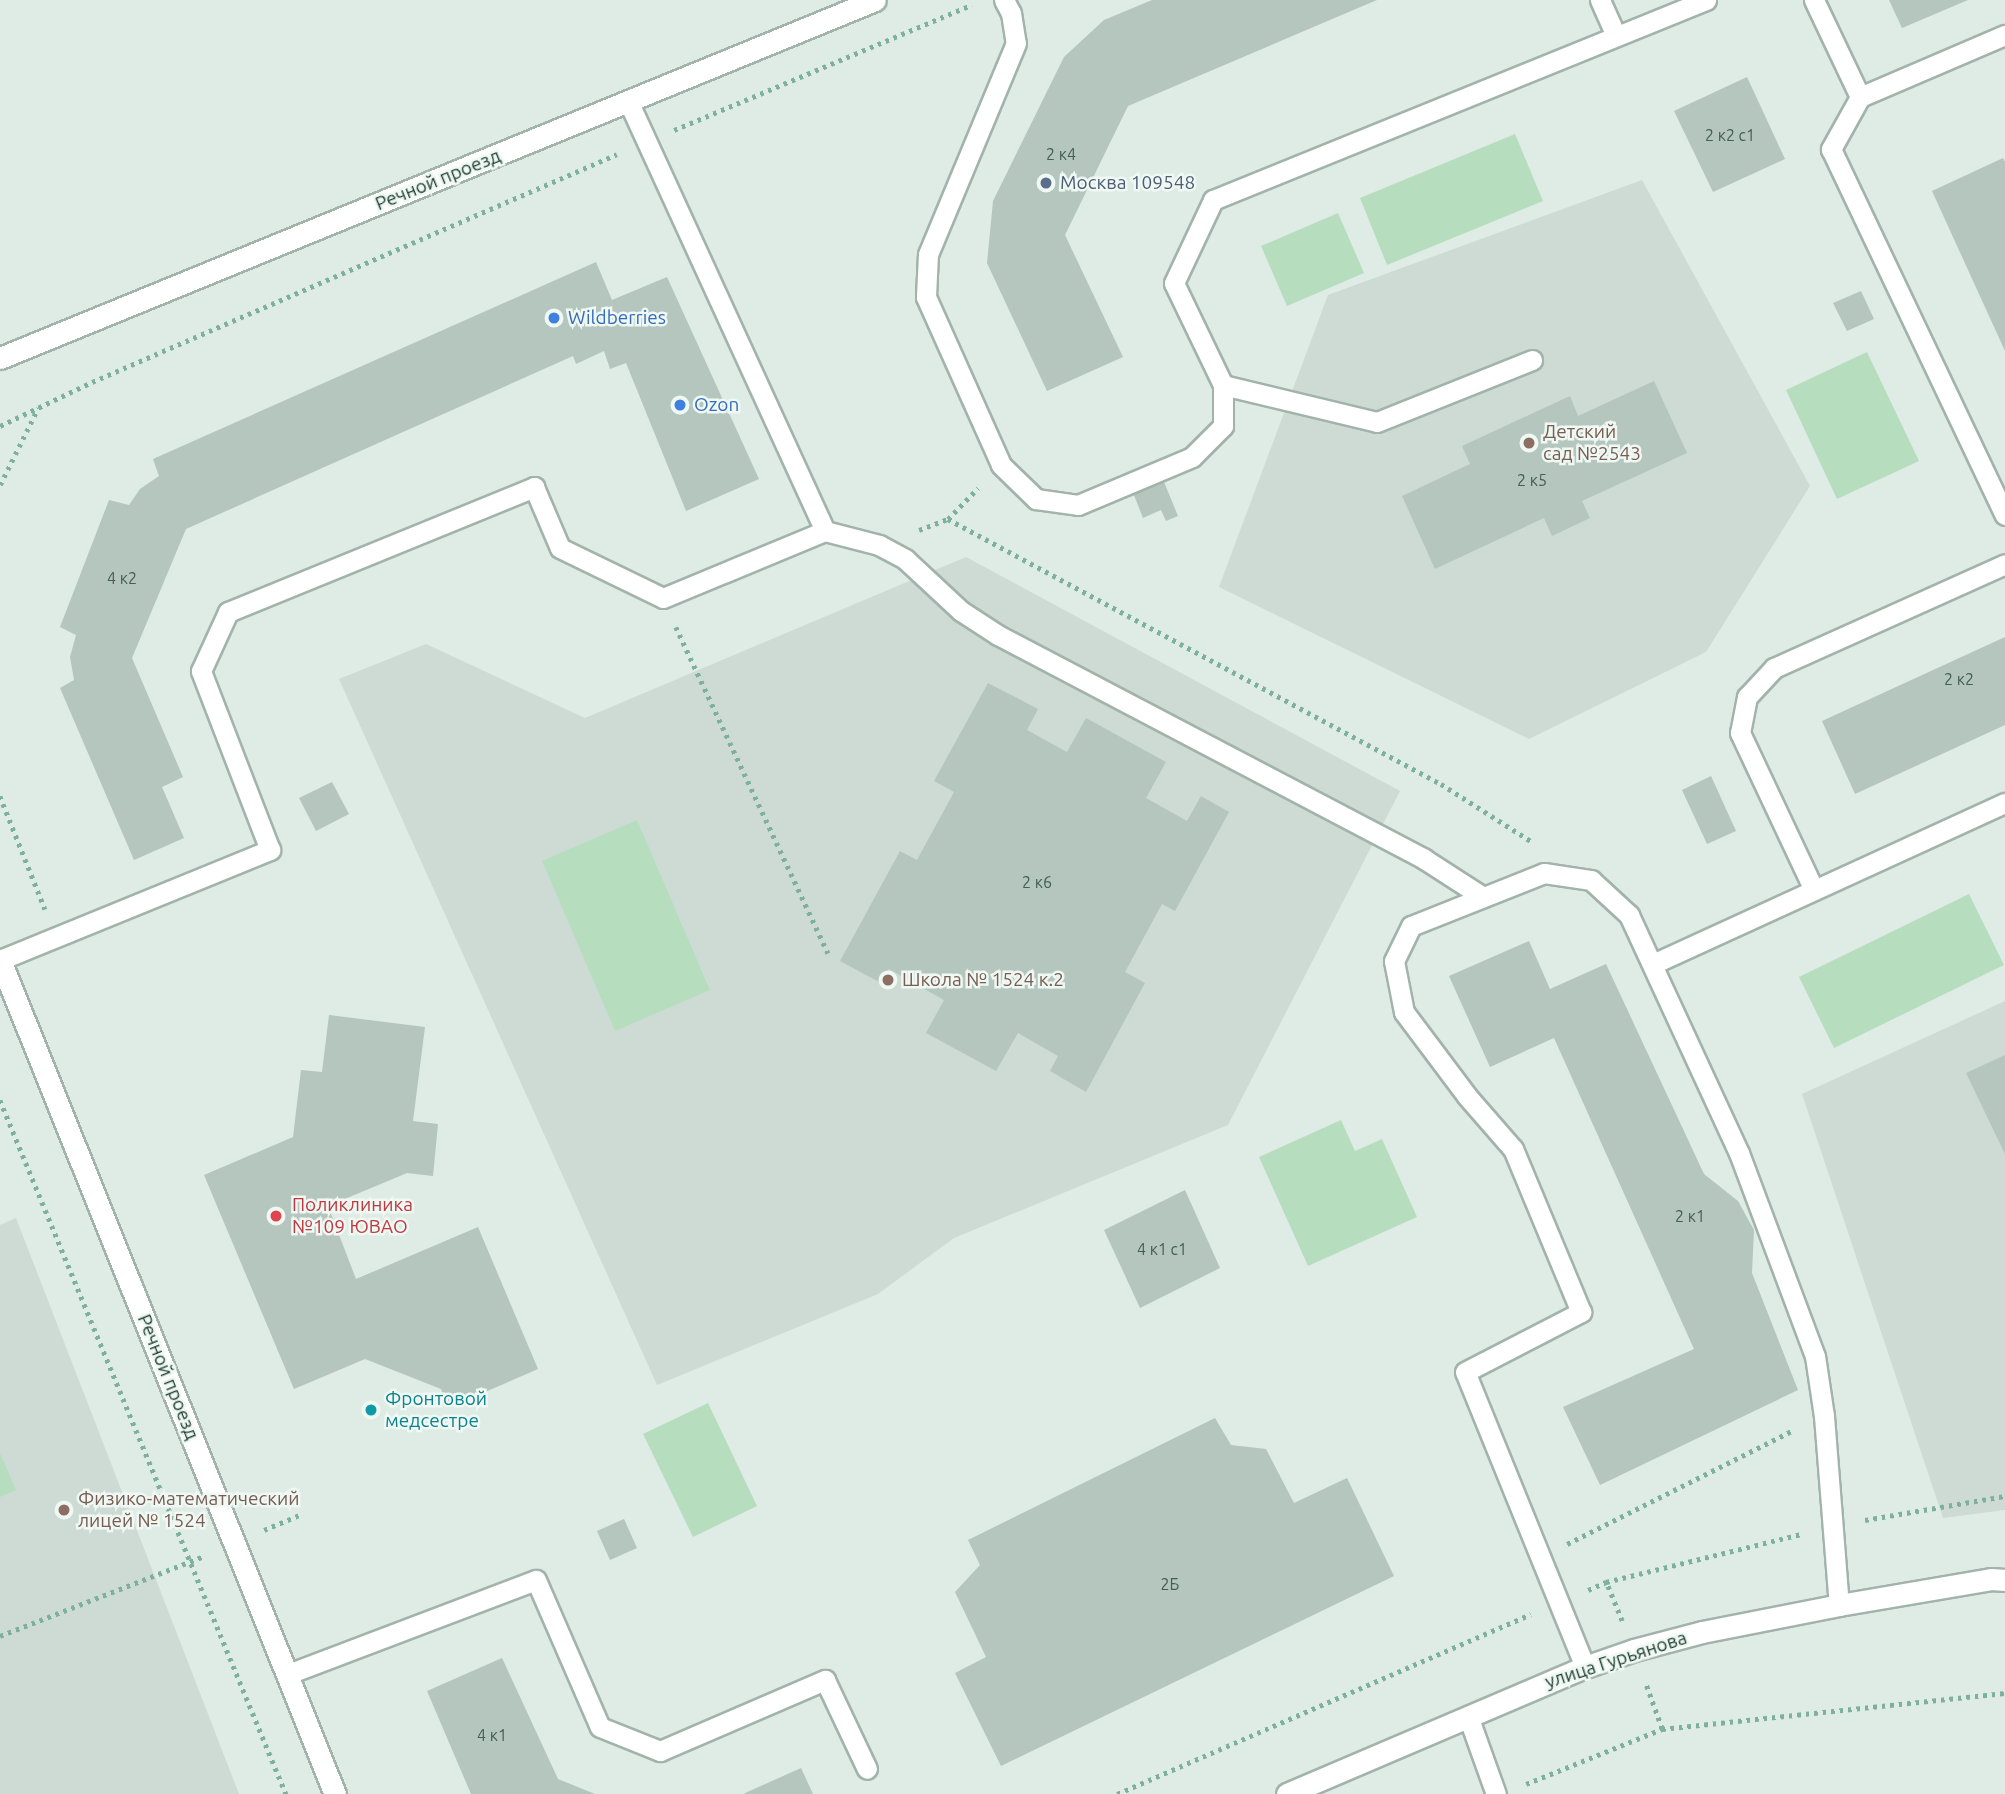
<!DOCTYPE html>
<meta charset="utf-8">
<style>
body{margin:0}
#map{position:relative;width:2005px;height:1794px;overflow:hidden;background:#dfebe5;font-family:Ubuntu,sans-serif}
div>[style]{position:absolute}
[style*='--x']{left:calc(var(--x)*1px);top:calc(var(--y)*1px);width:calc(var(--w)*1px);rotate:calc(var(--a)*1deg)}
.built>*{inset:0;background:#cddbd4}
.green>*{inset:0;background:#b6debe}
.building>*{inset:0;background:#b4c6be}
.path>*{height:4.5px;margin-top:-2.25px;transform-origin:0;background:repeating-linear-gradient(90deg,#7db19e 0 3.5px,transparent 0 8.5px)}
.roads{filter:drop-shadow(2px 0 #a2b3ac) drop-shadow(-2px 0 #a2b3ac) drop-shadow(0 2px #a2b3ac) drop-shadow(0 -2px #a2b3ac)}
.service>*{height:19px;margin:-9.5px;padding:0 9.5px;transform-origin:9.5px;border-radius:9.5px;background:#fff}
.minor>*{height:21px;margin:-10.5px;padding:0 10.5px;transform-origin:10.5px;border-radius:10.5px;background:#fff}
.secondary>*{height:21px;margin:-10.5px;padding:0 10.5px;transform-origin:10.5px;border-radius:10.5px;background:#fff}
.dots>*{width:19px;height:19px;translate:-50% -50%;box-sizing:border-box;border:4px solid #eff8f3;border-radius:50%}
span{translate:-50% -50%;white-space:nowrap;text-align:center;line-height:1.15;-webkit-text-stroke:5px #eff8f3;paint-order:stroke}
.number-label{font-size:16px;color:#445e56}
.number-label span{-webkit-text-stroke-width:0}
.street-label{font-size:19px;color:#1f3c33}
.service-label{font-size:19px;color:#4e5e75}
.left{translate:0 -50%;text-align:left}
.shop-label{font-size:19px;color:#366cbe}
.education-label{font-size:19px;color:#785e54}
.health-label{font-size:19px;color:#be3a42}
.culture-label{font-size:19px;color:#0d838f}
</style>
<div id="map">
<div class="built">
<i style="clip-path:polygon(1642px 180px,1810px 486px,1706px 652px,1529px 739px,1219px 587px,1328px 295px)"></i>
<i style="clip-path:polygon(966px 557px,1400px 791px,1228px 1125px,954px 1238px,878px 1294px,657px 1385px,339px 679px,426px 644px,585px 718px)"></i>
<i style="clip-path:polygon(2005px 1001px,2005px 1510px,1943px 1518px,1802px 1094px)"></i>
<i style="clip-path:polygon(16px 1218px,239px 1794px,0 1794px,0 1225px)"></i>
</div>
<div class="green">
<i style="clip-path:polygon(1515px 134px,1543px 201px,1387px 265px,1360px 198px)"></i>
<i style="clip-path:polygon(1338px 213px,1364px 273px,1287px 306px,1261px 246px)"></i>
<i style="clip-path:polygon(1867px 352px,1919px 461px,1837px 499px,1786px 390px)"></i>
<i style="clip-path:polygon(637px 820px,710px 990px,615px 1031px,542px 861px)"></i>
<i style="clip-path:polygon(1969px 894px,2004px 965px,1834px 1048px,1799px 977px)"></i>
<i style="clip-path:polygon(1341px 1120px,1355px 1151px,1382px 1139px,1417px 1217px,1308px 1266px,1259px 1157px)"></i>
<i style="clip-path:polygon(708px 1403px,757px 1506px,693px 1537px,643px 1434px)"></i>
<i style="clip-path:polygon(0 1453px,16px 1490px,0 1497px)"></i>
</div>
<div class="building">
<i style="clip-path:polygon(1152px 0,1377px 0,1128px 106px,1065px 235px,1123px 357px,1047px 391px,987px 263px,993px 201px,1064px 57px,1104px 20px)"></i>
<i style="clip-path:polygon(1889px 0,1968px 0,1902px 28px)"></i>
<i style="clip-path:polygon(1747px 77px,1785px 159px,1713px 192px,1674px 111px)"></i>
<i style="clip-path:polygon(2003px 158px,2005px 162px,2005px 351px,1932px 191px)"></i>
<i style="clip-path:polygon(596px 262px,612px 300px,667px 277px,759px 479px,686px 511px,626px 363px,610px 369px,604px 351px,576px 364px,573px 356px,186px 529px,132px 658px,183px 777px,162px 787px,184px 838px,134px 860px,60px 688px,74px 680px,70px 657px,76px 635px,60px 627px,109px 500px,129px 505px,140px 489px,159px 476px,153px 459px)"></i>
<i style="clip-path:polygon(1861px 291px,1874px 319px,1847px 331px,1833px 303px)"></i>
<i style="clip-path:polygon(1654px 381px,1687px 453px,1582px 501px,1590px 518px,1552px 536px,1544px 518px,1435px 569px,1402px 496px,1470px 464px,1462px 446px,1570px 396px,1578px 416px)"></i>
<i style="clip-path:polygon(1162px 477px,1178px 516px,1166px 521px,1161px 510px,1143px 518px,1132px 490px)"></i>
<i style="clip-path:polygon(2005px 637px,2005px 725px,1855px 794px,1822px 721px)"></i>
<i style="clip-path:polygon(988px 683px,1038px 709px,1027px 730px,1067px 752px,1086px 718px,1166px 762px,1146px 798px,1187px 821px,1201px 796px,1229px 812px,1175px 911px,1162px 904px,1125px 972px,1145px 983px,1086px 1092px,1050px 1071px,1058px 1056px,1018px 1033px,996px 1071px,926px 1033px,944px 1000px,889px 969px,881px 983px,840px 961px,900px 851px,917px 860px,954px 792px,934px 781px)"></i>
<i style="clip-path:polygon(1711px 776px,1736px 831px,1707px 844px,1682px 790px)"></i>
<i style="clip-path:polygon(332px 782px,349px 814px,316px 831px,299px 798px)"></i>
<i style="clip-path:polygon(1529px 941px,1550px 989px,1606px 964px,1704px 1174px,1738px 1201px,1754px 1230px,1752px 1273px,1798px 1390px,1600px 1485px,1563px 1407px,1694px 1349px,1554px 1038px,1490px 1067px,1449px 976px)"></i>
<i style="clip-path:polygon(329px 1015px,425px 1027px,413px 1121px,438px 1124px,433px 1176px,407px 1173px,328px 1206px,356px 1279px,478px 1227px,538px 1369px,448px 1408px,441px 1389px,365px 1359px,294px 1389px,204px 1175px,293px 1137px,301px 1070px,322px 1072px)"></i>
<i style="clip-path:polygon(2005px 1055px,2005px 1154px,1966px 1073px)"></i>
<i style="clip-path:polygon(1185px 1190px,1220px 1268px,1140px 1308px,1104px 1230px)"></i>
<i style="clip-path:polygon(1215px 1418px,1231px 1445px,1266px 1449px,1294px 1503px,1347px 1478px,1394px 1576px,1001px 1766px,955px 1673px,986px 1657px,955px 1592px,980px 1565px,968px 1540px)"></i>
<i style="clip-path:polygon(624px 1519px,637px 1548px,610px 1560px,597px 1531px)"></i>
<i style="clip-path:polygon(502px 1658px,558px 1779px,595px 1794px,471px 1794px,427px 1691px)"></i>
<i style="clip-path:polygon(801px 1768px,813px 1794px,743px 1794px)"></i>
</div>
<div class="path">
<i style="--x:674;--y:130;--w:323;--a:-22.8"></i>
<i style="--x:0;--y:426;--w:102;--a:-25.6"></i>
<i style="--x:92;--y:382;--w:572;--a:-23.47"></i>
<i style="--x:0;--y:485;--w:86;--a:-63.7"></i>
<i style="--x:948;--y:519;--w:43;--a:-45.9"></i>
<i style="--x:919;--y:530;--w:31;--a:-21"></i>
<i style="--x:948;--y:519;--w:560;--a:28.26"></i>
<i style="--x:1441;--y:784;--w:110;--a:32.4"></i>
<i style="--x:676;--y:627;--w:360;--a:65"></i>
<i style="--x:0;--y:796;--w:122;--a:68.3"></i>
<i style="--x:0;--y:1100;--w:751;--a:67.6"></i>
<i style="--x:1865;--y:1520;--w:142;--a:-9.7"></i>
<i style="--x:264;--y:1530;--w:39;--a:-23"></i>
<i style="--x:1567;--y:1544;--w:254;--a:-26.7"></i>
<i style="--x:1588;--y:1590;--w:20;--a:-24"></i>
<i style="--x:1622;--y:1621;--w:42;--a:-112.3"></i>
<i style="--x:1606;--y:1582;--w:201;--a:-13.8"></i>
<i style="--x:0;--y:1636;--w:219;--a:-21.4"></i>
<i style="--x:1662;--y:1729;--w:345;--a:-6"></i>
<i style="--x:1526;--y:1784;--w:147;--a:-22"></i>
<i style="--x:1662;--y:1729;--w:50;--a:-109.9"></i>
<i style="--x:1117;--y:1794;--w:451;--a:-23.5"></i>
</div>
<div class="roads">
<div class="service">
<i style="--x:1004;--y:0;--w:15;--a:62"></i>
<i style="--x:1011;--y:13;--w:30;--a:81"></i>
<i style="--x:1016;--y:43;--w:229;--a:112.6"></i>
<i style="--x:928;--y:254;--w:43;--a:92.7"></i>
<i style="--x:926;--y:297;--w:184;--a:65.9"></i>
<i style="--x:1001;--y:465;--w:49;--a:44.2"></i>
<i style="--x:1036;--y:499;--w:42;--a:8.1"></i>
<i style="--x:1078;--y:505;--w:124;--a:-22.8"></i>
<i style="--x:1192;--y:457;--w:44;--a:-45"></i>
<i style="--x:1223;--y:426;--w:41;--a:-90"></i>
<i style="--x:1223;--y:385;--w:113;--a:-115.7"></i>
<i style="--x:1174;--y:283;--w:92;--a:-64.8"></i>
<i style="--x:1213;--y:200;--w:532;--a:-22.08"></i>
<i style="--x:1600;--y:0;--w:39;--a:66"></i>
<i style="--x:1814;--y:0;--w:107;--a:64.6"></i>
<i style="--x:1860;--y:97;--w:60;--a:119.1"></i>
<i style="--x:1831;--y:149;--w:405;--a:64.6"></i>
<i style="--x:1860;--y:97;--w:158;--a:-23.2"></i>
<i style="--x:1223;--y:385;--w:158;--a:13.5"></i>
<i style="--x:1377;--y:422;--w:167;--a:-21.8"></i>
<i style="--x:825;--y:531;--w:56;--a:14.5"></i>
<i style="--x:879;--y:545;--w:30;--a:28"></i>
<i style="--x:905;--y:559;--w:76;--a:42.9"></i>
<i style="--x:961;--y:611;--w:44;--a:33"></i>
<i style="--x:998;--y:635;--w:481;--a:27.7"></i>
<i style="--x:1424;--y:859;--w:70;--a:32.8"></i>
<i style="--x:1814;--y:890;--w:174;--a:-115.2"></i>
<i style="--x:1740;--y:733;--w:37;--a:-79"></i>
<i style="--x:1747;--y:697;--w:40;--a:-47"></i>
<i style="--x:1774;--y:668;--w:253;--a:-24.2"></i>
<i style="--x:0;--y:960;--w:292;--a:-22.2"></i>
<i style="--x:270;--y:850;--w:192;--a:-111.1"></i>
<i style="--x:201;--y:671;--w:65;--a:-65.4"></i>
<i style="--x:228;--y:612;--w:331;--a:-22.2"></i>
<i style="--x:534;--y:487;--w:66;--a:66.9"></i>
<i style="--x:560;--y:548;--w:114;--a:25.9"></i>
<i style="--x:663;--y:598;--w:175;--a:-22.5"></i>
<i style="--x:825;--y:531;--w:471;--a:-114.6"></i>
<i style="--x:1653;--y:964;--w:387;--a:-24.6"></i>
<i style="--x:1585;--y:1667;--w:318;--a:-112.1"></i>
<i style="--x:1465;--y:1372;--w:131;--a:-27.3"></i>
<i style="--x:1581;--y:1312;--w:177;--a:-112.6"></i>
<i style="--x:1513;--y:1149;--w:70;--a:-131"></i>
<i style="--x:1467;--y:1096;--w:105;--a:-126.9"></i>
<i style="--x:1404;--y:1012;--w:52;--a:-101.1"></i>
<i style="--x:1394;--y:961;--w:39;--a:-64"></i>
<i style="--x:1411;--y:926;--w:143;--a:-21.7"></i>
<i style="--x:1544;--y:873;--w:48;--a:8.5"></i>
<i style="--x:1591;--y:880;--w:52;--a:42.6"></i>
<i style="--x:1629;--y:915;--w:262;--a:65.2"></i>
<i style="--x:1739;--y:1153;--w:217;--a:69.5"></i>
<i style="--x:1815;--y:1356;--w:61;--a:81.5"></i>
<i style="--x:1824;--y:1416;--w:190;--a:85.5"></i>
<i style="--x:288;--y:1674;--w:265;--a:-20.8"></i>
<i style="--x:536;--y:1580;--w:160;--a:66.5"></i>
<i style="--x:600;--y:1727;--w:65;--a:21.8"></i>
<i style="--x:660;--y:1751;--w:180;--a:-23.3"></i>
<i style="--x:825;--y:1680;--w:98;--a:64.7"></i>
<i style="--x:1468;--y:1716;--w:83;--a:70.3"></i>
</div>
<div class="minor">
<i style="--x:0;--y:358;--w:945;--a:-22.25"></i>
<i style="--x:0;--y:960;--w:899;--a:68.12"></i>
</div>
<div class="secondary">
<i style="--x:1287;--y:1794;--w:324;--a:-23.1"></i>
<i style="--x:1585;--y:1667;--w:52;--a:-19.1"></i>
<i style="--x:1634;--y:1650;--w:70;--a:-14.8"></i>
<i style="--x:1702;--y:1632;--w:140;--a:-11.1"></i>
<i style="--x:1839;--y:1605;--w:154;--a:-9.7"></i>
<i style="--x:1991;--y:1579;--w:14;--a:4"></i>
</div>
</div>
<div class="dots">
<i style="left:1046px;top:183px;background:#5c6f8a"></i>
<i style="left:554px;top:318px;background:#3f7fe0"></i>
<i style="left:680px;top:405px;background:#3f7fe0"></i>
<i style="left:1529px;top:443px;background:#8d6e63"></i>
<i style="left:888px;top:980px;background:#8d6e63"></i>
<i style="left:276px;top:1216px;background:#e0444e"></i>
<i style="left:371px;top:1410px;background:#0f9aa8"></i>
<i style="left:64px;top:1510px;background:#8d6e63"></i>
</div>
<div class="number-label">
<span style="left:1730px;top:135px">2 к2 с1</span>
<span style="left:1061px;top:154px">2 к4</span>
<span style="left:1532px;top:480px">2 к5</span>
<span style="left:122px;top:578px">4 к2</span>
<span style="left:1959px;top:679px">2 к2</span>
<span style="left:1037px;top:882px">2 к6</span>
<span style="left:1690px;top:1216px">2 к1</span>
<span style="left:1162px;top:1249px">4 к1 с1</span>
<span style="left:1170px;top:1584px">2Б</span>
<span style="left:492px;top:1735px">4 к1</span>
</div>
<div class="street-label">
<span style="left:438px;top:180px;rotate:-22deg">Речной проезд</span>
<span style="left:168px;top:1377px;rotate:68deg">Речной проезд</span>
<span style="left:1616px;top:1660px;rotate:-18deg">улица Гурьянова</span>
</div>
<div class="service-label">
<span class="left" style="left:1060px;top:183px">Москва 109548</span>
</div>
<div class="shop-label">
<span class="left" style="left:568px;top:318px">Wildberries</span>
<span class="left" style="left:694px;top:405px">Ozon</span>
</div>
<div class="education-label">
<span class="left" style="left:1543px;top:443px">Детский<br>сад №2543</span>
<span class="left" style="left:902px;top:980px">Школа № 1524 к.2</span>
<span class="left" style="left:78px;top:1510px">Физико-математический<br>лицей № 1524</span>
</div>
<div class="health-label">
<span class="left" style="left:292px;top:1216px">Поликлиника<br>№109 ЮВАО</span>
</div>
<div class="culture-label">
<span class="left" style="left:385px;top:1410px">Фронтовой<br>медсестре</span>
</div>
</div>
